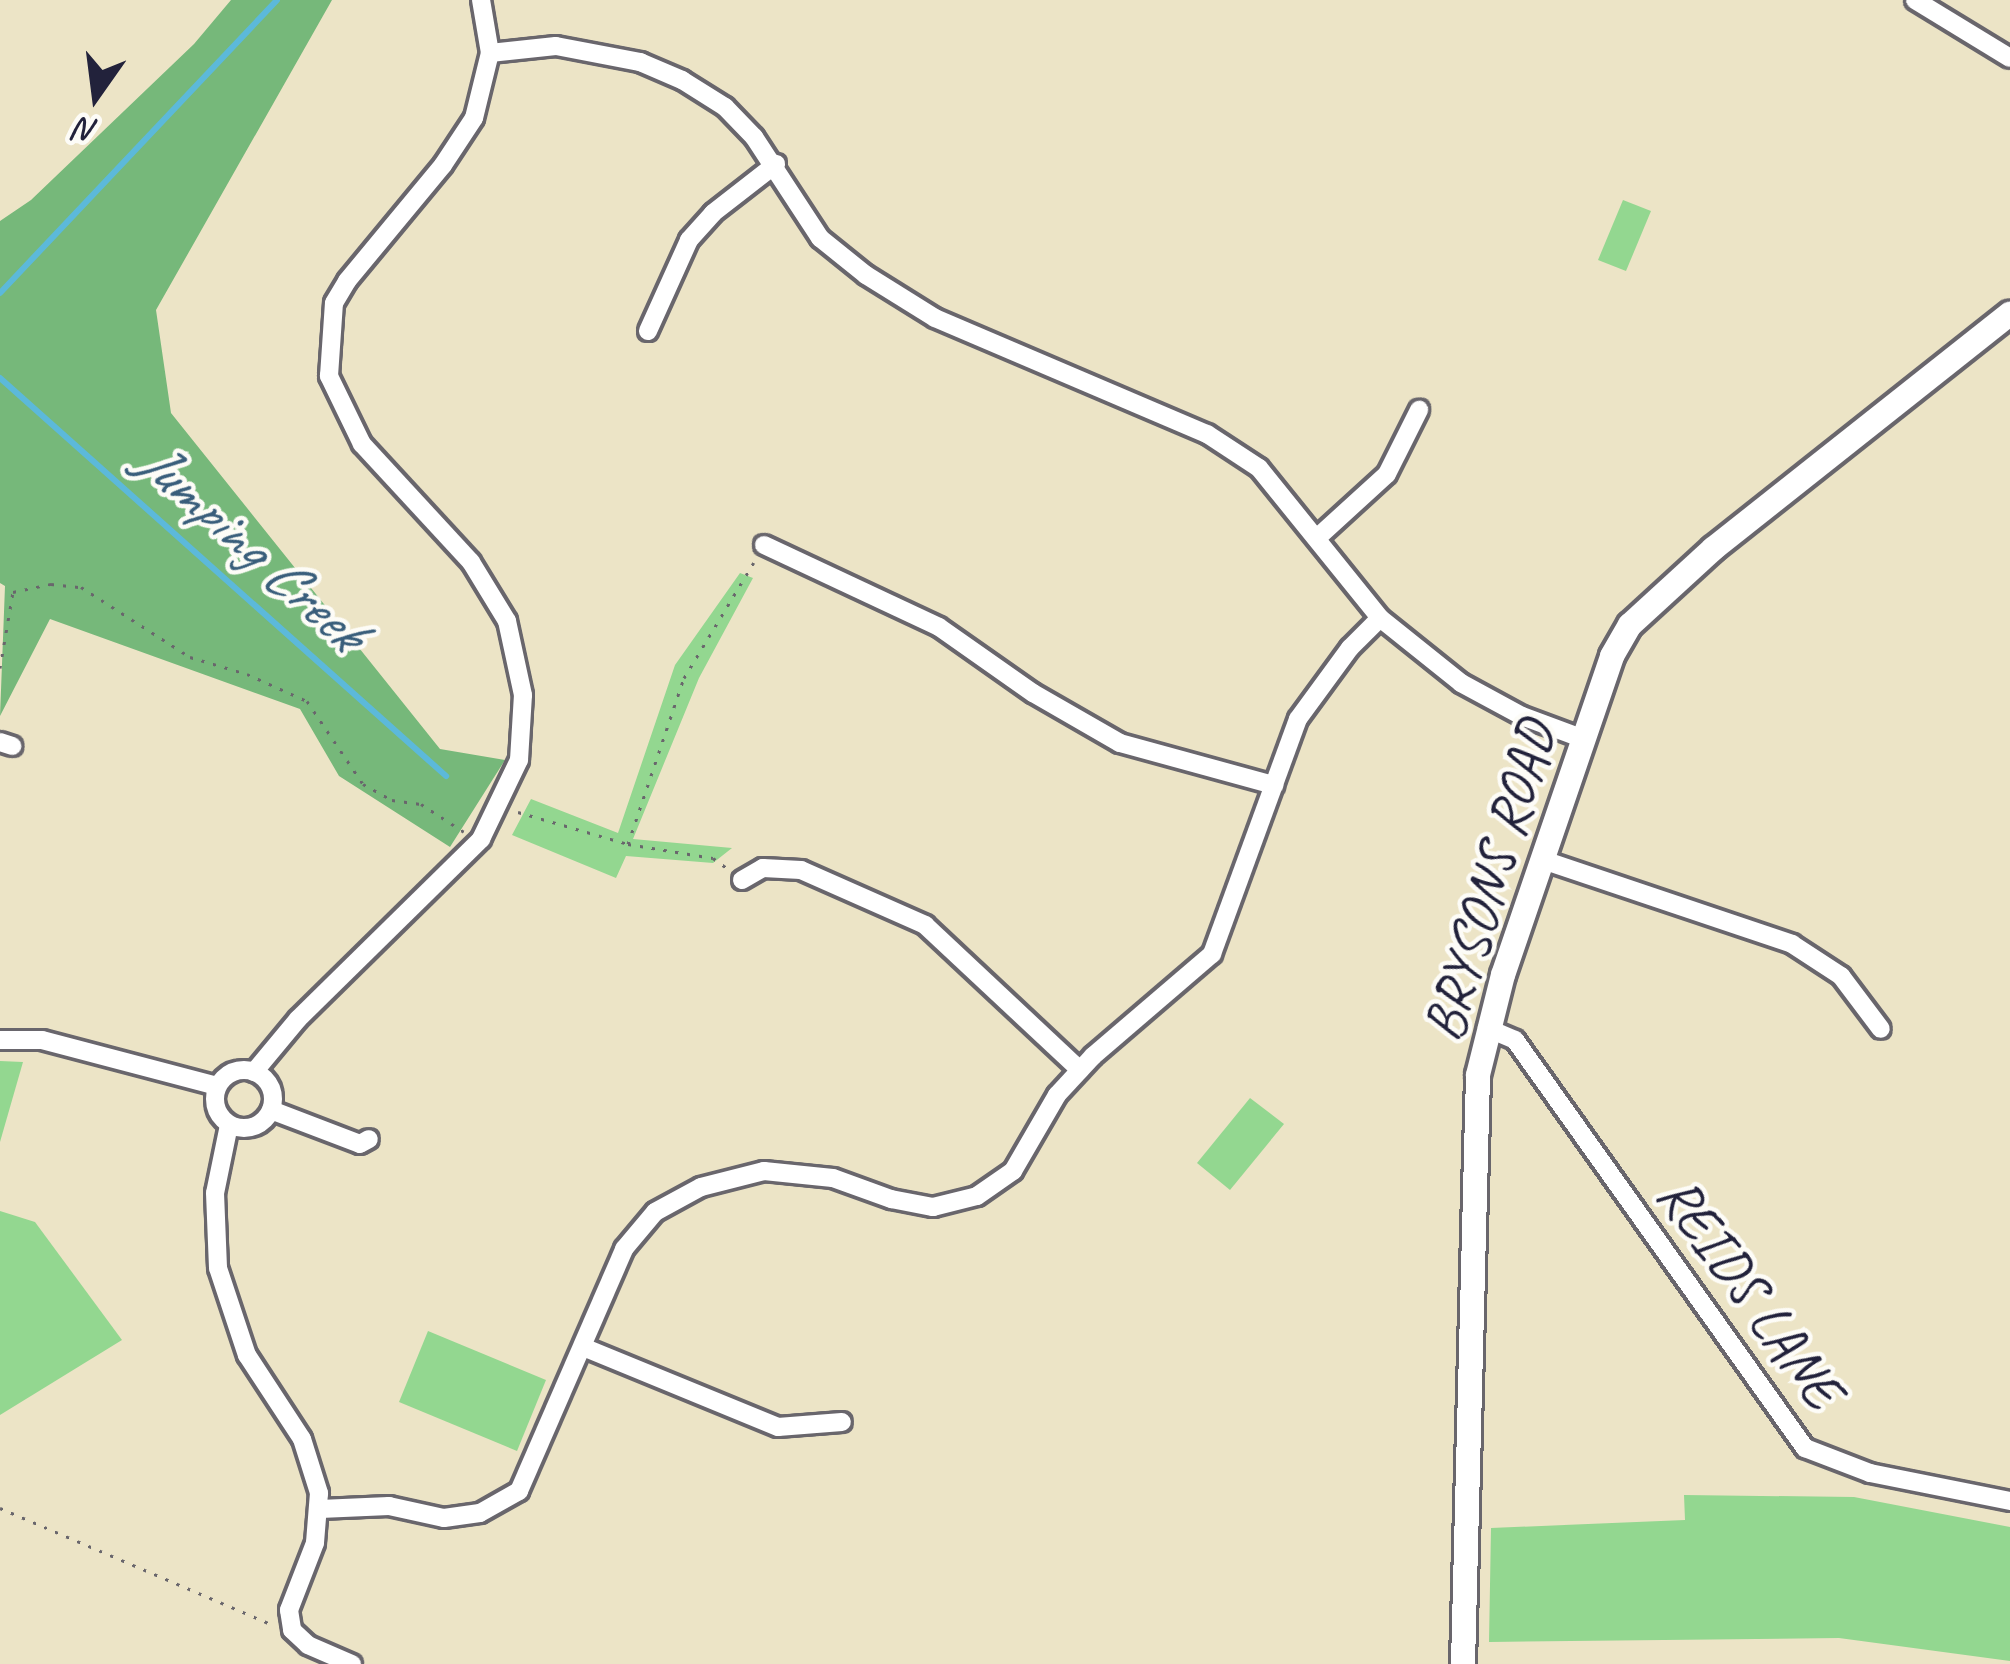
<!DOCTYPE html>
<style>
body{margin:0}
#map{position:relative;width:2010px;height:1664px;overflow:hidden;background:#ece4c6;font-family:Caveat,sans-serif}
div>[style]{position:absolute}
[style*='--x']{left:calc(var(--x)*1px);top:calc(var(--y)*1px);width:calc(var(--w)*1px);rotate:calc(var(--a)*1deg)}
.green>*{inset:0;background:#93d790}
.forest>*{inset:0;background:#76b87a}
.stream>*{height:6px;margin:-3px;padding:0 3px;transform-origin:3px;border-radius:3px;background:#5cb9da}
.path>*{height:3px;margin-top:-1.5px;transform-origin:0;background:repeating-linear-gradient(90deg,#69666c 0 3px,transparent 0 12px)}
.roads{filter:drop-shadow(3px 0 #69666c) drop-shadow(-3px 0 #69666c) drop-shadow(0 3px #69666c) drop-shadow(0 -3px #69666c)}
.minor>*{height:18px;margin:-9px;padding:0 9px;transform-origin:9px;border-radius:9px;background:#fff}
.minor>.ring{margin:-9px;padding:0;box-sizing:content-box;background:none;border:18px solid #fff;border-radius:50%}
.tertiary>*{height:24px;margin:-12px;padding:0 12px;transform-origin:12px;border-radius:12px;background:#fff}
span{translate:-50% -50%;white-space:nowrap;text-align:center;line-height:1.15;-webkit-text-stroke:9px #fdfcf7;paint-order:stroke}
.street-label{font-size:57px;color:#22223b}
.water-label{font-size:60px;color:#395e7b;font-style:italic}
.north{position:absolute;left:36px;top:36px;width:120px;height:120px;-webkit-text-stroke:9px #fdfcf7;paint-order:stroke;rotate:194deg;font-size:33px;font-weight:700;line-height:48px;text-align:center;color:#22223b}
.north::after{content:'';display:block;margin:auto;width:42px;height:54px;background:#22223b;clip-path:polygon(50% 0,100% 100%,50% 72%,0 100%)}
</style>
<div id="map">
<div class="green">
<i style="clip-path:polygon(1623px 200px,1651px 211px,1626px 271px,1598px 260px)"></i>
<i style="clip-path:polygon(740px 573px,753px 578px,699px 678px,633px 839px,732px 848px,713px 863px,626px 856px,616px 878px,512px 835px,531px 799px,618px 833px,675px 665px)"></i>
<i style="clip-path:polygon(0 1061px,23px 1062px,0 1142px)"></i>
<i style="clip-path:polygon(1250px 1098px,1284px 1124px,1230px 1190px,1197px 1163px)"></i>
<i style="clip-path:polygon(0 1211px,35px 1222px,122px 1340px,0 1415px)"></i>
<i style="clip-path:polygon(428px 1331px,546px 1380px,517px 1451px,399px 1402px)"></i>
<i style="clip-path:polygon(1684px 1495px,1854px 1497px,2010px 1527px,2010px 1661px,1839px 1638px,1489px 1642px,1491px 1528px,1685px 1520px)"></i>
</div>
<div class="forest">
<i style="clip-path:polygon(231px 0,332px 0,156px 310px,171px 413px,440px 749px,505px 760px,450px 847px,339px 776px,300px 709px,50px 619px,0 716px,5px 586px,0 583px,0 221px,31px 200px,194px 44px)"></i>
</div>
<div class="stream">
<i style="--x:0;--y:293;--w:403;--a:-46.6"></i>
<i style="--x:0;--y:378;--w:598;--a:41.74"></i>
</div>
<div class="path">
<i style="--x:0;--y:668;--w:77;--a:-80.3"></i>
<i style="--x:13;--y:592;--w:39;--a:-12"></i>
<i style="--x:51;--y:584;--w:30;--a:6"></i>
<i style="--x:81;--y:587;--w:130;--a:32.7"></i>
<i style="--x:190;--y:657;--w:59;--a:16.6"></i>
<i style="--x:247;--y:674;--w:66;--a:24.2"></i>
<i style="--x:307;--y:701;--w:100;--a:56"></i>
<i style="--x:363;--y:784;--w:33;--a:29"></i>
<i style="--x:392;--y:800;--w:29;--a:8"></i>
<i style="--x:421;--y:804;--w:51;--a:33.1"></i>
<i style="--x:518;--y:812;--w:115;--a:16.2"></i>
<i style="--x:628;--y:844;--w:86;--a:9.4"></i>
<i style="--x:713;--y:858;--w:17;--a:36"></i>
<i style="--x:628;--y:844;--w:175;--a:-71.4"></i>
<i style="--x:684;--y:678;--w:135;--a:-58.9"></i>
<i style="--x:0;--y:1508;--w:297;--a:23.2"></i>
</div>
<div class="roads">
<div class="minor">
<i style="--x:1915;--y:0;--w:111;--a:31.4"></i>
<i style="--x:490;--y:53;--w:66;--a:-6.1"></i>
<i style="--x:556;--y:46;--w:86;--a:10.8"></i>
<i style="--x:640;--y:62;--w:46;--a:23.2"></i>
<i style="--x:682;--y:80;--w:51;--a:32.1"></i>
<i style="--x:725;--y:107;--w:42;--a:46"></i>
<i style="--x:754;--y:137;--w:121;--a:56.8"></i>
<i style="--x:820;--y:238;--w:59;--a:38.8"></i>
<i style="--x:866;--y:275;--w:81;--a:31.9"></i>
<i style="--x:935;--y:318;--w:296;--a:23.1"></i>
<i style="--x:1207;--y:434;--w:62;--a:33.2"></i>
<i style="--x:1259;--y:468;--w:193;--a:51.1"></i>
<i style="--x:1380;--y:618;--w:104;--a:38.7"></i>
<i style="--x:1461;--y:683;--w:69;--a:28.4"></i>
<i style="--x:1522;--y:716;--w:66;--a:20.4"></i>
<i style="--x:648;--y:331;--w:100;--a:-65.7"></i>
<i style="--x:689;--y:240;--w:36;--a:-48"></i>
<i style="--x:713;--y:213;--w:80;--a:-37.9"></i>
<i style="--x:1318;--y:537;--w:93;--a:-42.4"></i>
<i style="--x:1387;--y:474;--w:72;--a:-63.4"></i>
<i style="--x:764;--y:545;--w:193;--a:25.1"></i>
<i style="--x:939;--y:627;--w:115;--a:35.1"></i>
<i style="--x:1033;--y:693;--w:100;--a:29.9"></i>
<i style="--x:1120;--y:743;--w:160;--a:15.3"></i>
<i style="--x:0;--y:742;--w:13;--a:18"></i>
<i style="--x:1543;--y:860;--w:263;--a:18.6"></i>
<i style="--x:1792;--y:944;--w:59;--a:33.1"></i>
<i style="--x:1841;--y:976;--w:66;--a:53"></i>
<i style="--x:742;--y:880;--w:24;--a:-30"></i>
<i style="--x:763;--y:868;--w:38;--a:3"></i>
<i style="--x:801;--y:870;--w:136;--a:23.9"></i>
<i style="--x:925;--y:925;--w:212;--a:43.1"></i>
<i style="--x:1487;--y:1028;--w:30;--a:23"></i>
<i style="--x:1515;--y:1040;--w:501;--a:54.6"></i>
<i style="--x:1805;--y:1448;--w:70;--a:21"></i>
<i style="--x:1870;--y:1473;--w:143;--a:11.3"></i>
<i style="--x:0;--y:1040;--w:42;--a:0"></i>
<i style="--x:42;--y:1040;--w:181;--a:14.7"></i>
<i class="ring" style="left:215px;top:1070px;width:40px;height:40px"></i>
<i style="--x:254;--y:1072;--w:69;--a:-50.3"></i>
<i style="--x:298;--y:1019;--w:257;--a:-44.5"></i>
<i style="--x:481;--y:839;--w:88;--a:-64.3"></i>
<i style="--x:519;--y:760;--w:65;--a:-86.5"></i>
<i style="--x:523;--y:695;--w:76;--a:-102.2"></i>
<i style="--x:507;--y:621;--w:69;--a:-121.4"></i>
<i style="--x:471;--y:562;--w:161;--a:-132.7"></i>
<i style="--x:362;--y:444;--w:76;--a:-115.9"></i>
<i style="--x:329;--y:376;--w:73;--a:-86.1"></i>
<i style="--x:334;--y:303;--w:26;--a:-59"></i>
<i style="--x:347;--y:281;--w:151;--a:-50.4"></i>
<i style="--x:443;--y:165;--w:56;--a:-56.6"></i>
<i style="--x:474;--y:118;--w:67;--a:-76.2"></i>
<i style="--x:490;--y:53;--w:54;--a:-99.6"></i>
<i style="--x:271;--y:1110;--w:95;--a:20.9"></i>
<i style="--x:360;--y:1144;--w:10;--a:-29"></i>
<i style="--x:229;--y:1125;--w:69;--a:101.6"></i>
<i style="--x:215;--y:1193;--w:75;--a:87.7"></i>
<i style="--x:218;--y:1268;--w:92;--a:71.6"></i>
<i style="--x:247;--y:1355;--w:100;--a:56.8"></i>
<i style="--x:302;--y:1439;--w:57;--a:72.5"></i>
<i style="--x:319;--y:1493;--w:50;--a:94.6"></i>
<i style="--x:315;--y:1543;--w:72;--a:111.2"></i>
<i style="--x:289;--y:1610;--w:20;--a:81"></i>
<i style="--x:292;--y:1630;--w:22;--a:43"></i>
<i style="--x:308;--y:1645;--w:48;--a:23.4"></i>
<i style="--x:583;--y:1347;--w:211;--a:22.3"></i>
<i style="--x:778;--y:1427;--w:64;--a:-4.5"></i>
<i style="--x:320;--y:1509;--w:69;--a:-2.5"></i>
<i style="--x:389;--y:1506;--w:56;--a:12.3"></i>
<i style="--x:444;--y:1518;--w:36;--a:-8"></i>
<i style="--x:480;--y:1513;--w:45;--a:-29.4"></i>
<i style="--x:519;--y:1491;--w:264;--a:-66.5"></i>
<i style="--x:624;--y:1249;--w:48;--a:-50"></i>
<i style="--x:655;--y:1212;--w:52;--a:-28.5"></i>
<i style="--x:701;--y:1187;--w:65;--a:-14.3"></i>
<i style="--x:764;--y:1171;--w:69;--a:5.8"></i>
<i style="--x:833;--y:1178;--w:62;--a:19.9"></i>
<i style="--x:891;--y:1199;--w:43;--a:10.8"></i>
<i style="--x:933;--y:1207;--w:45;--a:-14"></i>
<i style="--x:977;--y:1196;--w:44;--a:-34.8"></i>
<i style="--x:1013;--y:1171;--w:88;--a:-59.9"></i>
<i style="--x:1057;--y:1095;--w:53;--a:-47.3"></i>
<i style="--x:1093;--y:1056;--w:157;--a:-40.6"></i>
<i style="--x:1212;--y:954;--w:250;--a:-69.9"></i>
<i style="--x:1298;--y:719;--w:88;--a:-53.8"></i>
<i style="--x:1350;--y:648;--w:42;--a:-45"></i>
</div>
<div class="tertiary">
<i style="--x:1463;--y:1664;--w:589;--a:-88.54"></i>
<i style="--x:1478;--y:1075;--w:103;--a:-76"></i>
<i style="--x:1503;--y:975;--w:337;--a:-71.1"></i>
<i style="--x:1612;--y:656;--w:36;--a:-60"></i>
<i style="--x:1630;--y:625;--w:113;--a:-42.5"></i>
<i style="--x:1713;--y:549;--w:379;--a:-38.4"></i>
</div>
</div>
<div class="street-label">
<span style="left:1490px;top:881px;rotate:-73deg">BRYSONS ROAD</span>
<span style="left:1750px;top:1292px;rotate:54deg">REIDS LANE</span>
</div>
<div class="water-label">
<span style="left:251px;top:545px;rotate:42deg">Jumping Creek</span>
</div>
<div class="north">N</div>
</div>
